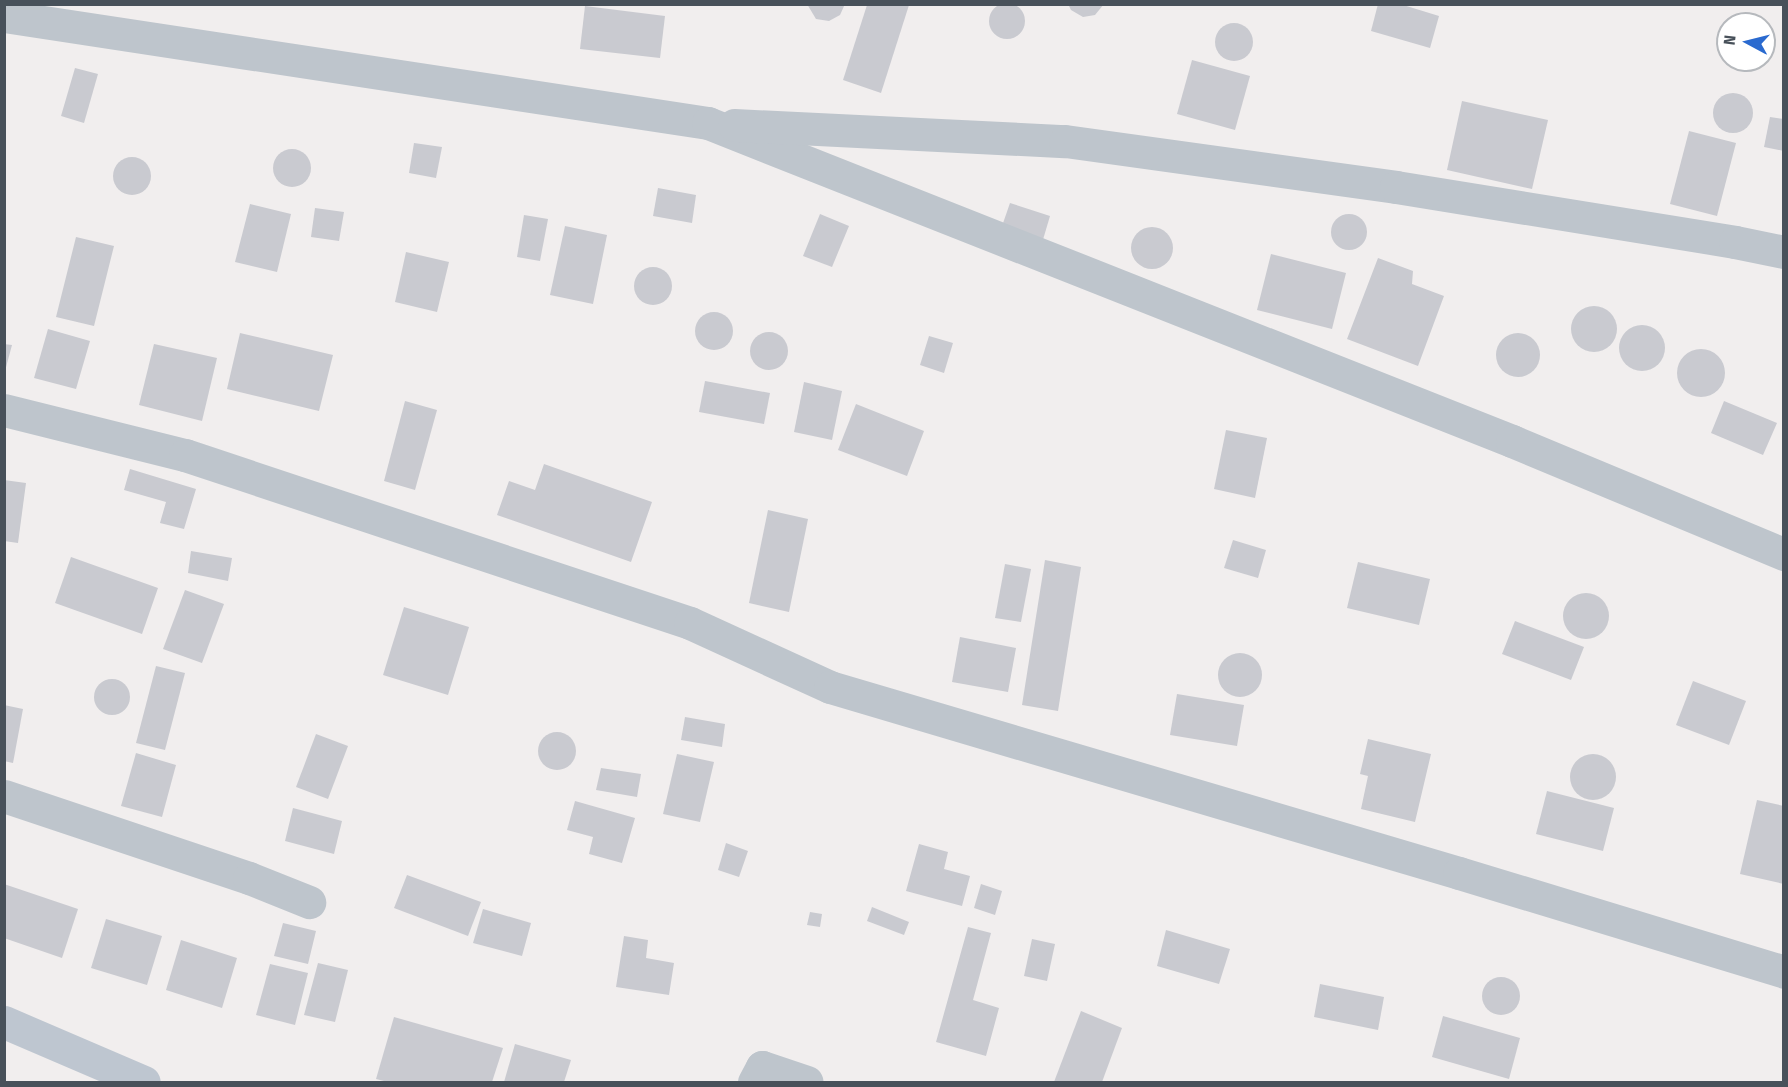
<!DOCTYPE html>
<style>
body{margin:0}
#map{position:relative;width:1788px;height:1087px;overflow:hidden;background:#f1eeee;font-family:"Fira Sans Condensed",sans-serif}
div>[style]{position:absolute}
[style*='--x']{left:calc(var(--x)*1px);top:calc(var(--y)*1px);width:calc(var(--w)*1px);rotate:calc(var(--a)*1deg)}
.building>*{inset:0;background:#c9cad0}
.round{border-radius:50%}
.street>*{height:33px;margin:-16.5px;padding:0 16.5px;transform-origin:16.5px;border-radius:16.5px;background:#bec5cc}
.secondary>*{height:33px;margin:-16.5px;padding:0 16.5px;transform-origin:16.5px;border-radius:16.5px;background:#bec6d0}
span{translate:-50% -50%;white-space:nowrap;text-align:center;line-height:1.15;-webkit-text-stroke:4.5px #fff;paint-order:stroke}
.frame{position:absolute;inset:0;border:6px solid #48515a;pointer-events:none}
.north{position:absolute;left:1716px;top:12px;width:60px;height:60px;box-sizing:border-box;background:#fff;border:2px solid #b6b9bd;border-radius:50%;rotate:277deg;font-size:16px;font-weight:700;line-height:24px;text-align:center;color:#48515a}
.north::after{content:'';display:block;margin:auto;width:21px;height:27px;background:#2a6acf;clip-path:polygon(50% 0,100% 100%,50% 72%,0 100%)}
</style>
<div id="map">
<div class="building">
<i class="round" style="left:989px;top:3px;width:36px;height:36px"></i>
<i style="clip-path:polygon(807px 4px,845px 4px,840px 15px,829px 21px,816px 19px)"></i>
<i style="clip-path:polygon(1068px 4px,1104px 4px,1095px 15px,1083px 17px,1071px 10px)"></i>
<i style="clip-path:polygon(1378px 4px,1400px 4px,1439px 16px,1430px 48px,1371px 31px)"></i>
<i style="clip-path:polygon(867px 5px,909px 5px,881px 93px,843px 80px)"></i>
<i style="clip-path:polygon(585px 6px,665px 16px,660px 58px,580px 49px)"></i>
<i class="round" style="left:1215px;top:23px;width:38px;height:38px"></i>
<i style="clip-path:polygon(1192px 60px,1250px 76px,1235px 130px,1177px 114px)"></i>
<i style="clip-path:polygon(75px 68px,98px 74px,84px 123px,61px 116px)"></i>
<i class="round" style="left:1713px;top:93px;width:40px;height:40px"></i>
<i style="clip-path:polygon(1462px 101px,1548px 120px,1532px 189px,1447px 170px)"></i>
<i style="clip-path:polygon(1770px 117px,1784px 119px,1784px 151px,1764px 147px)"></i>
<i style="clip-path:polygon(1689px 131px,1736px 143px,1717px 216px,1670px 204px)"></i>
<i style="clip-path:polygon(414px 143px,442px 147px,436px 178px,409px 173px)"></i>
<i class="round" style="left:273px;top:149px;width:38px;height:38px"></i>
<i class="round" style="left:113px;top:157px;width:38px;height:38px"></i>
<i style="clip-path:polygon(658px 188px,696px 195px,692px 223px,653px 216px)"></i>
<i style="clip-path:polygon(1010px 203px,1050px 216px,1042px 243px,1001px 229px)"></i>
<i style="clip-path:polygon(250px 204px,291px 214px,277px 272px,235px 262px)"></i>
<i style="clip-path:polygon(315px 208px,344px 212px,339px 241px,311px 237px)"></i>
<i style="clip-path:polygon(820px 214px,849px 226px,832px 267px,803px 256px)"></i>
<i class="round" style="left:1331px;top:214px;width:36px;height:36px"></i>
<i style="clip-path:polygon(524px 215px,548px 219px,540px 261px,517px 257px)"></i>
<i style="clip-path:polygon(565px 226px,607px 235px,593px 304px,550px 295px)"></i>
<i class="round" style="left:1131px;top:227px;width:42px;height:42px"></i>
<i style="clip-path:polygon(76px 237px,114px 246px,94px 326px,56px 317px)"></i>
<i style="clip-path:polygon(406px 252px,449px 262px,437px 312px,395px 302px)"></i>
<i style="clip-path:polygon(1271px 254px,1346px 273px,1332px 329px,1257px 310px)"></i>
<i style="clip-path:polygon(1378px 258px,1413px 271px,1412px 284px,1444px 296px,1418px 366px,1347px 339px)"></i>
<i class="round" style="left:634px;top:267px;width:38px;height:38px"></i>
<i class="round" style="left:1571px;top:306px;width:46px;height:46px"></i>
<i class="round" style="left:695px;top:312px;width:38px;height:38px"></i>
<i class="round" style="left:1619px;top:325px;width:46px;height:46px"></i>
<i style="clip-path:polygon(48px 329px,90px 341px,76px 389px,34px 378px)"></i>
<i class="round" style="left:750px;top:332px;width:38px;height:38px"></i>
<i class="round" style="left:1496px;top:333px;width:44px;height:44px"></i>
<i style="clip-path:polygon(240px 333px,333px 355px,319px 411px,227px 389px)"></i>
<i style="clip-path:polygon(929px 336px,953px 343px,944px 373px,920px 365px)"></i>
<i style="clip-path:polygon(4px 344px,12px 345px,5px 371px,4px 371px)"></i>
<i style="clip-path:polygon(154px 344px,217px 358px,202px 421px,139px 405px)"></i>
<i class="round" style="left:1677px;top:349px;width:48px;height:48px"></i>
<i style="clip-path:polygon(705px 381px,770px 393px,764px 424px,699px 412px)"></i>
<i style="clip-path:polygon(804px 382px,842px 391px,832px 440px,794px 432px)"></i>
<i style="clip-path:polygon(405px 401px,437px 410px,415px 490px,384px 481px)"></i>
<i style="clip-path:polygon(1724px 401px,1777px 423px,1763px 455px,1711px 433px)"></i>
<i style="clip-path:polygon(856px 404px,924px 431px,907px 476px,838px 450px)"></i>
<i style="clip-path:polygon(1226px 430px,1267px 438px,1255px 498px,1214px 489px)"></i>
<i style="clip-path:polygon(544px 464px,652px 502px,631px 562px,497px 515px,509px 481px,535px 490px)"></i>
<i style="clip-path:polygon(130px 469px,196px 489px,184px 529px,160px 523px,166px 502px,124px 490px)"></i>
<i style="clip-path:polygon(4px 480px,26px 483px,18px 543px,4px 541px)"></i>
<i style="clip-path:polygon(768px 510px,808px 519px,789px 612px,749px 603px)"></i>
<i style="clip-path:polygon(1233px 540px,1266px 550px,1258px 578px,1224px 568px)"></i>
<i style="clip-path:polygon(191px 551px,232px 558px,228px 581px,188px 573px)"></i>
<i style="clip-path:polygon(71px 557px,158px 588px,142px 634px,55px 603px)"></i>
<i style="clip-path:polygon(1045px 560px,1081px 567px,1058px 711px,1022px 705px)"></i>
<i style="clip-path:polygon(1358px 562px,1430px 579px,1419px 625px,1347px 608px)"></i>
<i style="clip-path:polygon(1005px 564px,1031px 569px,1021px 622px,995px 618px)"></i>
<i style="clip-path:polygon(185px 590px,224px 604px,202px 663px,163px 649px)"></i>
<i class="round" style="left:1563px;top:593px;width:46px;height:46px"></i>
<i style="clip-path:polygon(404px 607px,469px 627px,448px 695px,383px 675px)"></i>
<i style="clip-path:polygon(1515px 621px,1584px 647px,1571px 680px,1502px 654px)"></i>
<i style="clip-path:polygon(960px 637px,1016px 648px,1008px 692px,952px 682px)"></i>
<i class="round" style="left:1218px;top:653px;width:44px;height:44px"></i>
<i style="clip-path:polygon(156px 666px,185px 673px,165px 750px,136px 743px)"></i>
<i class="round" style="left:94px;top:679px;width:36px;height:36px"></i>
<i style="clip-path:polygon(1693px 681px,1746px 701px,1729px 745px,1676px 725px)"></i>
<i style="clip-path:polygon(1177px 694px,1244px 705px,1237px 746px,1170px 735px)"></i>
<i style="clip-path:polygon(4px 705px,23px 709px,13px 763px,4px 761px)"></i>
<i style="clip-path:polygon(685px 717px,725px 724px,722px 747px,681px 740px)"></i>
<i class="round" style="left:538px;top:732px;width:38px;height:38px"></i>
<i style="clip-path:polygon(316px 734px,348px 746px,328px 799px,296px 787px)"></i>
<i style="clip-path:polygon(1368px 739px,1431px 754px,1415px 822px,1361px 809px,1368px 776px,1360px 774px)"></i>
<i style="clip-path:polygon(136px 753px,176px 765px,162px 817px,121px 806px)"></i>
<i style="clip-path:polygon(677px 754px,714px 762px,700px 822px,663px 814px)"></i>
<i class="round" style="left:1570px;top:754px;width:46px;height:46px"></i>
<i style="clip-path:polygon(601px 768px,641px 774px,637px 797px,596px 790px)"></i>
<i style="clip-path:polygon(1547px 791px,1614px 808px,1603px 851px,1536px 834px)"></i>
<i style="clip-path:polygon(1757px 800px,1784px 806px,1784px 884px,1740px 874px)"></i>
<i style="clip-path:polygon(575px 801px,635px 818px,622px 863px,589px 854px,593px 837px,567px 830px)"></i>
<i style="clip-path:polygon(293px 808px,342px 821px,334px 854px,285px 841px)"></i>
<i style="clip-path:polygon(726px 843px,748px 851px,739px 877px,718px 870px)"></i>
<i style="clip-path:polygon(919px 844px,948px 852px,944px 869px,970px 876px,962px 906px,906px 891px)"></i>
<i style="clip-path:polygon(407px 875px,481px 902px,468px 936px,394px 908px)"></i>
<i style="clip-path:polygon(4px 884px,78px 909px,62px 958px,4px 938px)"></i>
<i style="clip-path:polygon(981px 884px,1002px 891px,995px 915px,974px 908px)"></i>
<i style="clip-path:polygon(872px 907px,909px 922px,904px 935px,867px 921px)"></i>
<i style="clip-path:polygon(483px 909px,531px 923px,522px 956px,473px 943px)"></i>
<i style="clip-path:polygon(810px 912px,822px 914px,820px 927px,807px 925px)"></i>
<i style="clip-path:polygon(106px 919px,162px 936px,147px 985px,91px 968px)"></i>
<i style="clip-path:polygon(283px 923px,316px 931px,308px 964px,274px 956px)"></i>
<i style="clip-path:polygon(968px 927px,991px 933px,973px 1000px,999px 1008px,986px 1056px,936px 1042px)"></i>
<i style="clip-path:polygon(1166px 930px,1230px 949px,1219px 984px,1157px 966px)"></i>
<i style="clip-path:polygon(624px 936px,648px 940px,646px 958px,674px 963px,669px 995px,616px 987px)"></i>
<i style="clip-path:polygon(1032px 939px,1055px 944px,1047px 981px,1024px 976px)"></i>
<i style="clip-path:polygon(181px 940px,237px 958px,222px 1008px,166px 990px)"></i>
<i style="clip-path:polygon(318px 963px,348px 970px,335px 1022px,304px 1015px)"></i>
<i style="clip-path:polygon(270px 964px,308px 973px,295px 1025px,256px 1015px)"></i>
<i class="round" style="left:1482px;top:977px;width:38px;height:38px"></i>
<i style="clip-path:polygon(1320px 984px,1384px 997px,1378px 1030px,1314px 1017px)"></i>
<i style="clip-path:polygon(1081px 1011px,1122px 1028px,1102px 1082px,1054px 1082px)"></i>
<i style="clip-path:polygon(1443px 1016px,1520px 1038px,1509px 1079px,1432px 1057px)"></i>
<i style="clip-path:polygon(394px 1017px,503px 1048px,492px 1082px,388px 1082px,376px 1079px)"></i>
<i style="clip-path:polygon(515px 1044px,571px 1060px,564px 1082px,504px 1082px)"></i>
</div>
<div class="street">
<i style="--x:4;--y:16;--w:712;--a:8.64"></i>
<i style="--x:708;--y:123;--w:865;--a:21.58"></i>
<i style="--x:1512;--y:441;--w:295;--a:22.6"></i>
<i style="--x:734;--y:125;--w:331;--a:2.8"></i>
<i style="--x:1065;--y:141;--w:334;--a:7.9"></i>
<i style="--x:1396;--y:187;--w:343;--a:9.2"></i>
<i style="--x:1735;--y:242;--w:50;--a:11.5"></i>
<i style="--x:4;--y:410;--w:187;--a:14"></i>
<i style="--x:185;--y:455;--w:532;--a:18.4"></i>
<i style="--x:690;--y:623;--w:154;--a:24.6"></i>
<i style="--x:830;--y:687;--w:656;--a:16.47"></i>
<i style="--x:1459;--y:873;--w:340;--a:16.9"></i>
<i style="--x:4;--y:796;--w:258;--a:18.5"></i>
<i style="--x:249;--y:878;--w:65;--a:21.8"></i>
<i style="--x:754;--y:1082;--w:17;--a:-62"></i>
<i style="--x:762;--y:1067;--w:47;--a:18.4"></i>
</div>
<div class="secondary">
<i style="--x:4;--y:1022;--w:152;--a:23.2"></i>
</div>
<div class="frame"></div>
<div class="north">N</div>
</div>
